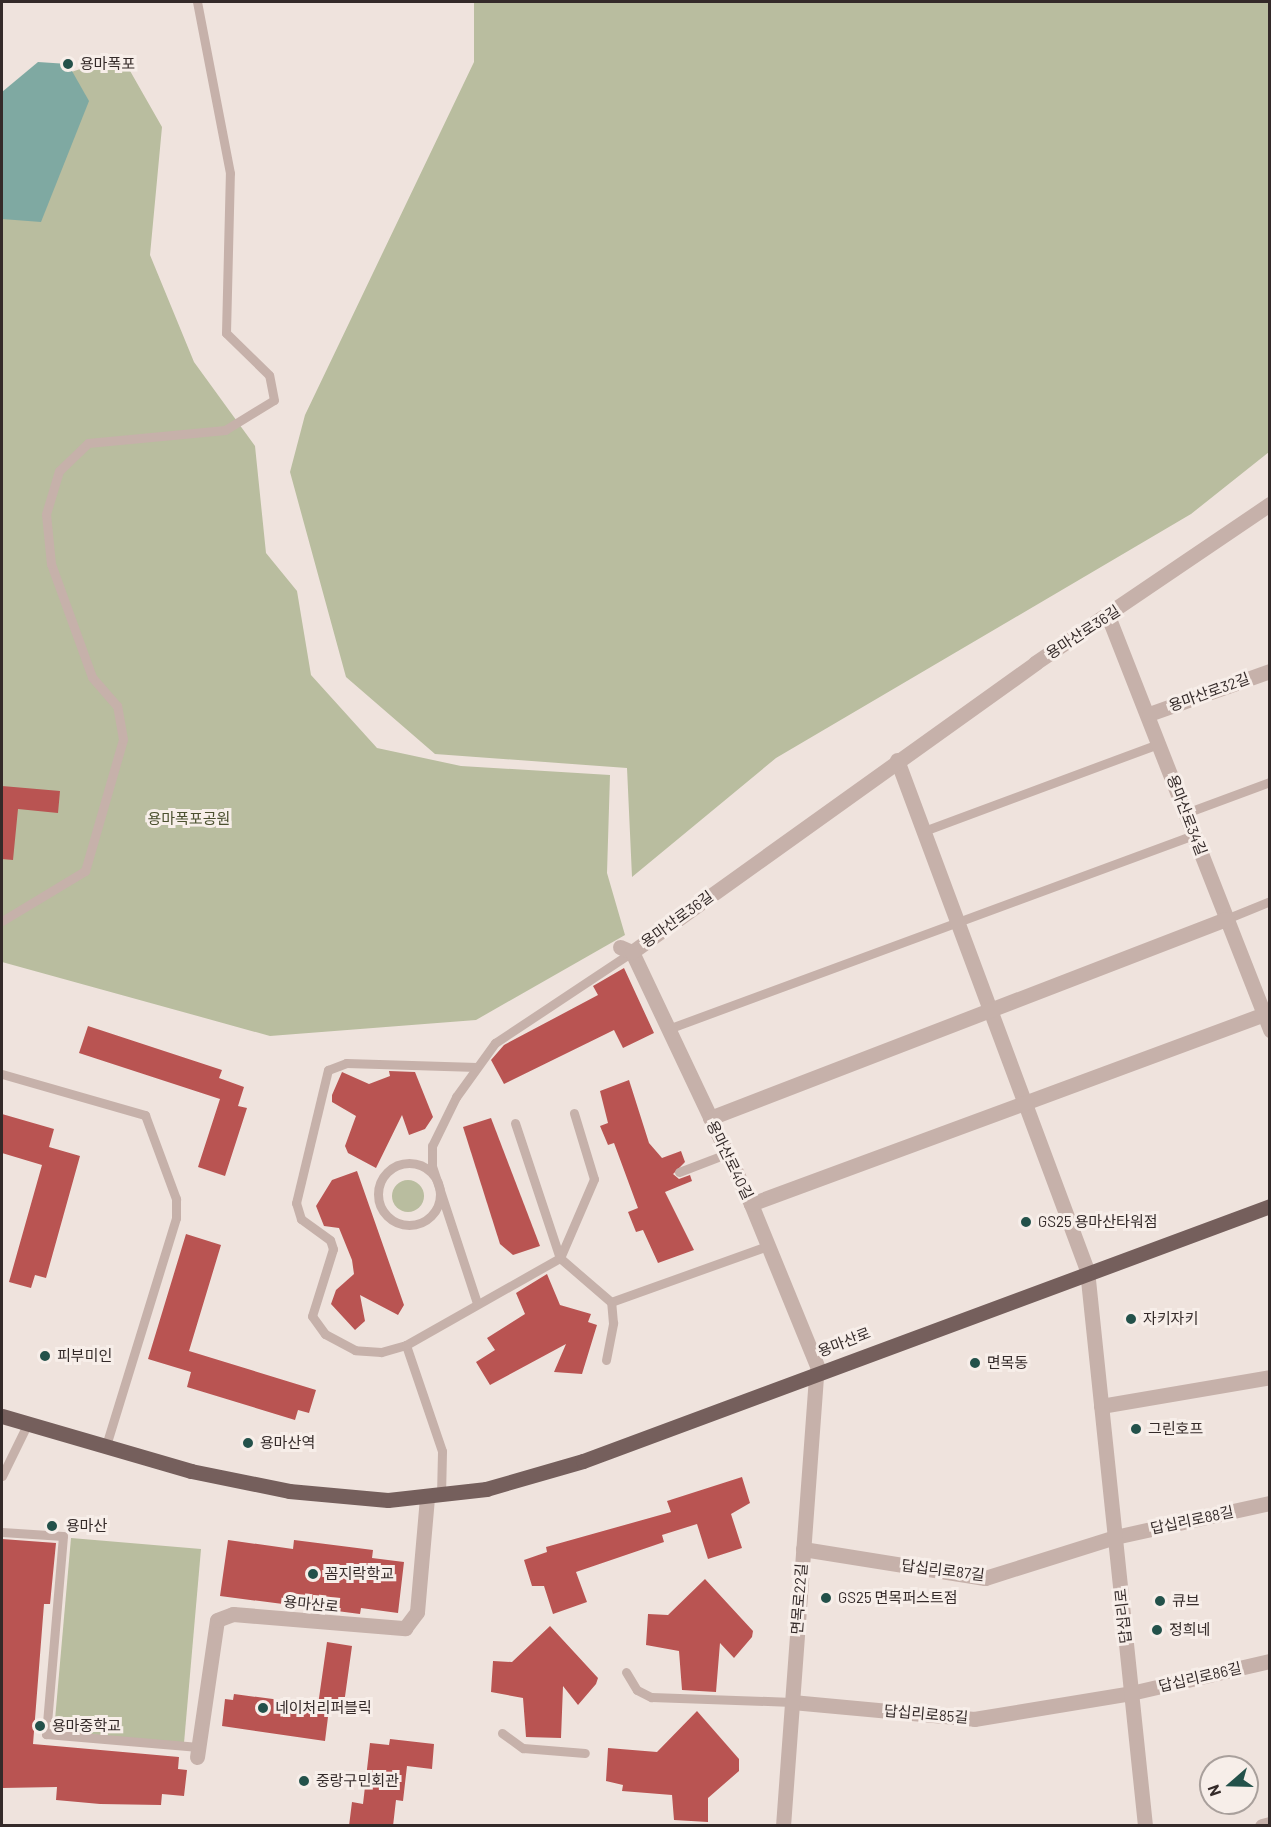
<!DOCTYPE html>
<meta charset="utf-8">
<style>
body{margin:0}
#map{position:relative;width:1271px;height:1827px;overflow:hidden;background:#efe3dd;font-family:Barlow,"Noto Sans KR",sans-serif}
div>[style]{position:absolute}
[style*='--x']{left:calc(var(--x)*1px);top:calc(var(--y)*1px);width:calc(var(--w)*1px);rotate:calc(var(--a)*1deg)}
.green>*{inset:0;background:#b9bd9f}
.round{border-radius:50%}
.water>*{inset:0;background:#7fa9a2}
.building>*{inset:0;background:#b95452}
.service>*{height:9px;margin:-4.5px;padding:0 4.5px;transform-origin:4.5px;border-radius:4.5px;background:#c6b1aa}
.service>.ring{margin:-4.5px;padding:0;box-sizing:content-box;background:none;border:9px solid #c6b1aa;border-radius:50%}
.minor>*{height:15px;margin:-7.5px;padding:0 7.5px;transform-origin:7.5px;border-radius:7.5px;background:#c6b1aa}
.tertiary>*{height:15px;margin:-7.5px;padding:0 7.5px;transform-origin:7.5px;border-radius:7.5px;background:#c6b1aa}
.primary>*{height:15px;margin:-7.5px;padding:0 7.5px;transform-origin:7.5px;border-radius:7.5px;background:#755f5c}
.dots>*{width:16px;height:16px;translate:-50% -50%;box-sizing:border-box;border:3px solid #f7eee9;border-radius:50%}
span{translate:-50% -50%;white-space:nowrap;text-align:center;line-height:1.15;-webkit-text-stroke:6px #f7eee9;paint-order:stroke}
.poi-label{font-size:15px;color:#342a29}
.left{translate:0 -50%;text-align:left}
.street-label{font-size:15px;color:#342a29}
.park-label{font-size:15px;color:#4b502f}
.frame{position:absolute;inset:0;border:3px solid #342a29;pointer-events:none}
.north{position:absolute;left:1199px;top:1755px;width:60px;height:60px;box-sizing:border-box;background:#f7eee9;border:2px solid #a9a09c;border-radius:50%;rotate:250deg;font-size:16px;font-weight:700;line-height:24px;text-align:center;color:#342a29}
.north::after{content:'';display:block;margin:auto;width:21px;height:27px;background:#23514a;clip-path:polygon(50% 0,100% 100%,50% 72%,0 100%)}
</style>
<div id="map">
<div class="green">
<i style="clip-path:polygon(474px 2px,1269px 2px,1269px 452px,1191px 514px,776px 758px,632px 877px,627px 768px,435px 754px,346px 677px,290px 472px,305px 415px,474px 62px)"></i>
<i style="clip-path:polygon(121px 55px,162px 127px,150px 255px,194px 362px,255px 446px,266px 553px,297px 591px,311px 675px,377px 748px,461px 766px,610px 775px,607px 873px,625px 935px,476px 1020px,270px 1036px,2px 962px,2px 107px,16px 91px)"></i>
<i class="round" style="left:392px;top:1180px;width:32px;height:32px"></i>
<i style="clip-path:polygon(71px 1538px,201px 1549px,184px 1743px,54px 1731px)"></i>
</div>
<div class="water">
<i style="clip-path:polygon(38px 62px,68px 64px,89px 101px,41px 222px,2px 219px,2px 92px)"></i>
</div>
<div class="building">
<i style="clip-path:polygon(2px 786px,60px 791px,58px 813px,18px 809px,13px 860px,2px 859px)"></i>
<i style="clip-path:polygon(624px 968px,654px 1033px,623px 1048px,614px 1030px,504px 1084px,491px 1060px,504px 1045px,598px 995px,593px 986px)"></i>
<i style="clip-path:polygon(88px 1026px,222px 1070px,219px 1078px,244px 1087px,238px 1106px,247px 1108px,225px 1176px,198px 1167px,220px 1099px,79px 1053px)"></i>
<i style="clip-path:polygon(389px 1071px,415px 1072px,433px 1117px,425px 1129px,409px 1135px,402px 1115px,376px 1168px,348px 1153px,345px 1146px,356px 1116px,332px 1102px,332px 1095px,342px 1072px,369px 1084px,390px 1076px)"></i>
<i style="clip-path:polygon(629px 1080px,649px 1143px,662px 1158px,681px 1151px,685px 1162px,673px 1174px,679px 1179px,690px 1175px,692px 1181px,665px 1192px,694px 1250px,658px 1263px,643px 1230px,636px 1232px,628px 1212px,638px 1208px,614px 1143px,608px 1145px,600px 1126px,608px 1123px,600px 1091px)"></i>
<i style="clip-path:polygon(2px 1114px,54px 1129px,49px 1147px,80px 1156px,46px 1278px,35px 1275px,31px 1288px,9px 1282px,42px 1165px,2px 1153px)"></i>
<i style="clip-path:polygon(491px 1118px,540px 1246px,513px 1255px,500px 1244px,463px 1127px)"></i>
<i style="clip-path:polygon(357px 1171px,404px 1305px,398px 1315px,360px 1295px,365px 1321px,355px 1330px,331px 1304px,336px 1290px,354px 1274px,352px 1260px,339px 1228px,324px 1226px,316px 1206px,332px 1180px)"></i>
<i style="clip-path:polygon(186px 1234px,221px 1245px,189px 1351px,316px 1390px,309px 1413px,298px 1410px,295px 1420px,187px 1387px,191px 1372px,148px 1359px)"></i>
<i style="clip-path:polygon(547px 1274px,560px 1305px,591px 1314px,588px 1322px,597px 1325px,582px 1374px,554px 1372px,566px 1344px,490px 1385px,476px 1362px,495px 1350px,487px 1338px,525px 1314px,516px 1293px)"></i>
<i style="clip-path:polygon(742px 1477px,750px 1503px,731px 1514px,742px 1548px,708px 1559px,697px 1524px,662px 1535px,664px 1542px,576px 1572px,587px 1602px,553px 1614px,544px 1586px,532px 1586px,524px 1560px,547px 1552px,546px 1547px,671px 1512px,667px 1501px)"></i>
<i style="clip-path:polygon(2px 1539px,56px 1543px,50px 1604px,44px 1604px,33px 1744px,179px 1757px,178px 1769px,187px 1770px,184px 1796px,162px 1794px,161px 1805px,100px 1804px,56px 1800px,57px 1787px,2px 1788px)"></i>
<i style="clip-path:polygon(228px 1540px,293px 1549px,294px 1540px,373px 1550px,372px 1558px,404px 1562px,398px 1613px,361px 1608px,360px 1614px,220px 1596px)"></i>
<i style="clip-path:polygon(705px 1579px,753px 1631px,752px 1637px,734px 1658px,720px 1643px,716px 1692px,682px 1690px,679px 1651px,646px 1645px,648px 1614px,668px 1615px)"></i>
<i style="clip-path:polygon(550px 1626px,598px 1678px,596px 1684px,578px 1705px,563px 1686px,561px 1738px,526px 1737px,523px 1698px,491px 1692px,493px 1661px,512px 1662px)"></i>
<i style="clip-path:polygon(327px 1642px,352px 1646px,343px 1711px,329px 1709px,325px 1741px,222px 1726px,225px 1699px,233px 1700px,234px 1694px,318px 1705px)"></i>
<i style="clip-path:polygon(697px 1711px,739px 1759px,739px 1771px,708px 1798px,708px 1822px,674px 1820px,672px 1795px,622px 1791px,623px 1785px,606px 1781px,608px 1748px,657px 1752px)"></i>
<i style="clip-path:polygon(390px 1739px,434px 1744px,432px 1769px,407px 1766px,403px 1801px,396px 1800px,393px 1826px,349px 1826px,352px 1802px,363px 1804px,370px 1743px,389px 1745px)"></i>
</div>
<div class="service">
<i style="--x:1186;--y:813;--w:90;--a:-20.3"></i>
<i style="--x:924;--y:831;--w:252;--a:-20.4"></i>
<i style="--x:1226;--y:919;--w:48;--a:-22.2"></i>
<i style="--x:2;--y:921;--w:97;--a:-31.1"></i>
<i style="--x:85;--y:871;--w:137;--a:-73.9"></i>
<i style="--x:123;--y:739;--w:34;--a:-100"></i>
<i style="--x:117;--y:706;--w:38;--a:-131"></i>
<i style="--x:92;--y:677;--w:120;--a:-109.9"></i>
<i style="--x:51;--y:564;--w:50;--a:-95.7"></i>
<i style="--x:46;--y:514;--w:45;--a:-73.2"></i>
<i style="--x:59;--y:471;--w:40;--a:-44"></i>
<i style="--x:88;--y:443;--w:138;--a:-5.4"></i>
<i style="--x:225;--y:430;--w:57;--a:-31.5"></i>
<i style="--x:274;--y:400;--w:25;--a:-101"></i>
<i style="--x:269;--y:375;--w:60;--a:-135.7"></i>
<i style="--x:226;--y:333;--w:160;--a:-88.6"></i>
<i style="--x:230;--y:173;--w:174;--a:-100.9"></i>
<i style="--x:668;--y:1029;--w:561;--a:-20.25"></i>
<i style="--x:2;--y:1074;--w:149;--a:16"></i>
<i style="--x:145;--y:1115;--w:90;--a:69.7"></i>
<i style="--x:176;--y:1199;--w:19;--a:90"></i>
<i style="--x:176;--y:1218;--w:239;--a:107.1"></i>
<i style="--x:515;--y:1123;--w:142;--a:71.6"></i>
<i style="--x:560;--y:1258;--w:67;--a:40.8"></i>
<i class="ring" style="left:378px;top:1163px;width:53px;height:53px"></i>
<i style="--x:679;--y:1172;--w:50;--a:-21"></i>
<i style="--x:477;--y:1303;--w:144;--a:-108.2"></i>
<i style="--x:432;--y:1166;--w:20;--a:-90"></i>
<i style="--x:432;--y:1146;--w:55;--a:-63.9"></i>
<i style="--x:456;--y:1097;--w:67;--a:-54.2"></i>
<i style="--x:495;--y:1043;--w:164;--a:-33.6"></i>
<i style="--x:406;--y:1345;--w:26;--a:164"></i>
<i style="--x:381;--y:1352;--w:26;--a:-176"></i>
<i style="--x:355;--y:1350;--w:34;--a:-152"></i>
<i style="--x:325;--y:1334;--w:22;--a:-126"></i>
<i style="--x:312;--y:1316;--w:70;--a:-72.6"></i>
<i style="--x:333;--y:1249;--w:9;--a:-108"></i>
<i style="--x:330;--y:1240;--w:36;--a:-144"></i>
<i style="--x:301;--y:1219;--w:17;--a:-107"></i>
<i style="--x:296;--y:1203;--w:137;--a:-76.5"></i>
<i style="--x:328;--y:1070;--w:19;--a:-21"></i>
<i style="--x:346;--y:1063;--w:131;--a:1.7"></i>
<i style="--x:606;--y:1360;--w:38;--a:-79"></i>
<i style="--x:613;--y:1323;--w:21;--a:-95"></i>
<i style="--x:611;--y:1302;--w:169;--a:-19.7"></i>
<i style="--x:2;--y:1476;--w:59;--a:-63.9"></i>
<i style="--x:441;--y:1496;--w:45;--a:-88.7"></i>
<i style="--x:442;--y:1451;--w:112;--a:-108.8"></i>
<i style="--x:406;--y:1345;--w:177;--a:-29.5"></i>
<i style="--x:560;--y:1258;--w:86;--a:-66.7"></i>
<i style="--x:594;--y:1179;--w:69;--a:-106.9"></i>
<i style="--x:2;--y:1532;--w:61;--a:3.8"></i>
<i style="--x:63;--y:1536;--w:199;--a:94.9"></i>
<i style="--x:46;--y:1734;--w:153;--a:4.9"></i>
<i style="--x:626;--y:1672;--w:21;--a:59"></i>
<i style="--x:637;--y:1690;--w:16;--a:27"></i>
<i style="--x:651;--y:1697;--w:141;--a:2"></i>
<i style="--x:502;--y:1733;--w:26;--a:36"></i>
<i style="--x:523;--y:1748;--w:62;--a:4.6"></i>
</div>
<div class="minor">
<i style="--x:1108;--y:616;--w:445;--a:68.6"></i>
<i style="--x:1149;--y:714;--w:128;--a:-19.6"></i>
<i style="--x:897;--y:760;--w:544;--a:69.57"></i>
<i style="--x:620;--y:947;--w:13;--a:23"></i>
<i style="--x:632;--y:952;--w:279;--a:64.7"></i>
<i style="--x:751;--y:1204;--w:180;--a:67.8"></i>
<i style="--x:632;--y:952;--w:496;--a:-35.6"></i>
<i style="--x:1035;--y:663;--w:284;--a:-34.1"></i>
<i style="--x:710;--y:1118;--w:553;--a:-21.09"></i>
<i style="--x:751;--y:1204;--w:553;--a:-20.3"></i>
<i style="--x:1101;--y:1406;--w:171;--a:-9.7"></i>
<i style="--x:803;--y:1549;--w:184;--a:9.1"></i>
<i style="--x:985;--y:1578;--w:136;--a:-17.5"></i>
<i style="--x:1115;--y:1537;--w:159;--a:-12.4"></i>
<i style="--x:792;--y:1702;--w:183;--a:5.3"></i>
<i style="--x:974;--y:1719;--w:159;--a:-9.4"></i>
<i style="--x:1131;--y:1693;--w:143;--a:-13"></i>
<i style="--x:197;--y:1757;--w:138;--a:-81.7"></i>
<i style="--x:217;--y:1620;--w:17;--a:-21"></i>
<i style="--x:233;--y:1614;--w:173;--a:4.7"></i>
<i style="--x:405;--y:1628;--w:20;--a:-53"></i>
<i style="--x:417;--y:1612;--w:115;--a:-85"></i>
<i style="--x:783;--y:1826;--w:455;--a:-85.8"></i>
<i style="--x:1262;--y:1826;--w:8;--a:-14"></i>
</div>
<div class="tertiary">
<i style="--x:1087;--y:1270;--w:559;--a:84.04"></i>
</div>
<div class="primary">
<i style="--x:2;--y:1416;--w:197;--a:16.2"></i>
<i style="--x:191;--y:1471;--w:100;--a:11.5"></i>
<i style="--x:289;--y:1491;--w:99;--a:5.2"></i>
<i style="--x:388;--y:1500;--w:99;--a:-6.4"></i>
<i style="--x:486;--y:1489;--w:101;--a:-16.1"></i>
<i style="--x:583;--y:1461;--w:733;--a:-20.36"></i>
</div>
<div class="dots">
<i style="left:68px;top:64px;background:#23514a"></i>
<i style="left:1026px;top:1222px;background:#23514a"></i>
<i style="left:1131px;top:1319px;background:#23514a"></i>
<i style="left:45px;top:1356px;background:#23514a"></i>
<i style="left:975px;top:1363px;background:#23514a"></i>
<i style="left:1136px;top:1429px;background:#23514a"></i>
<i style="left:248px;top:1443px;background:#23514a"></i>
<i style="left:52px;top:1526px;background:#23514a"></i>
<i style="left:313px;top:1574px;background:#23514a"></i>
<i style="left:826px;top:1598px;background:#23514a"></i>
<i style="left:1160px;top:1601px;background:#23514a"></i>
<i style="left:1157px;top:1630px;background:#23514a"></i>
<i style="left:263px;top:1708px;background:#23514a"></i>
<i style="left:40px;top:1726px;background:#23514a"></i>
<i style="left:304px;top:1781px;background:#23514a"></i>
</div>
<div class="poi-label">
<span class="left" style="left:80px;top:64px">용마폭포</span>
<span class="left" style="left:1038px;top:1222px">GS25 용마산타워점</span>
<span class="left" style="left:1143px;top:1319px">자키자키</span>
<span class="left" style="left:57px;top:1356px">피부미인</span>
<span class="left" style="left:987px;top:1363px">면목동</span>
<span class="left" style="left:1148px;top:1429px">그린호프</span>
<span class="left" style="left:260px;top:1443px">용마산역</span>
<span class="left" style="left:66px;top:1526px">용마산</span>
<span class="left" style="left:325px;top:1574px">꼼지락학교</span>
<span class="left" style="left:838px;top:1598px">GS25 면목퍼스트점</span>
<span class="left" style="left:1172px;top:1601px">큐브</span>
<span class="left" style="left:1169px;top:1630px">정희네</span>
<span class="left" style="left:275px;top:1708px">네이처리퍼블릭</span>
<span class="left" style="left:52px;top:1726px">용마중학교</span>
<span class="left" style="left:316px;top:1781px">중랑구민회관</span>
</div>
<div class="street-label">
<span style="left:1083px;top:632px;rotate:-33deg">용마산로36길</span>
<span style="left:1209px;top:692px;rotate:-20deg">용마산로32길</span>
<span style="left:1187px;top:815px;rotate:69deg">용마산로34길</span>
<span style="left:677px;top:919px;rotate:-36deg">용마산로36길</span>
<span style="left:730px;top:1160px;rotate:64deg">용마산로40길</span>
<span style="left:844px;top:1342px;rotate:-21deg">용마산로</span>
<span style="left:1192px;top:1520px;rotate:-12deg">답십리로88길</span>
<span style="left:943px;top:1570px;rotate:7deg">답십리로87길</span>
<span style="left:799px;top:1599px;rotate:-86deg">면목로22길</span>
<span style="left:311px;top:1604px;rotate:6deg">용마산로</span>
<span style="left:1123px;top:1616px;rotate:-96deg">답십리로</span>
<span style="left:1200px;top:1677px;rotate:-13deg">답십리로86길</span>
<span style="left:926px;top:1714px;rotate:5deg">답십리로85길</span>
</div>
<div class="park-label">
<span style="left:189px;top:819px">용마폭포공원</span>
</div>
<div class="frame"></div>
<div class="north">N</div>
</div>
